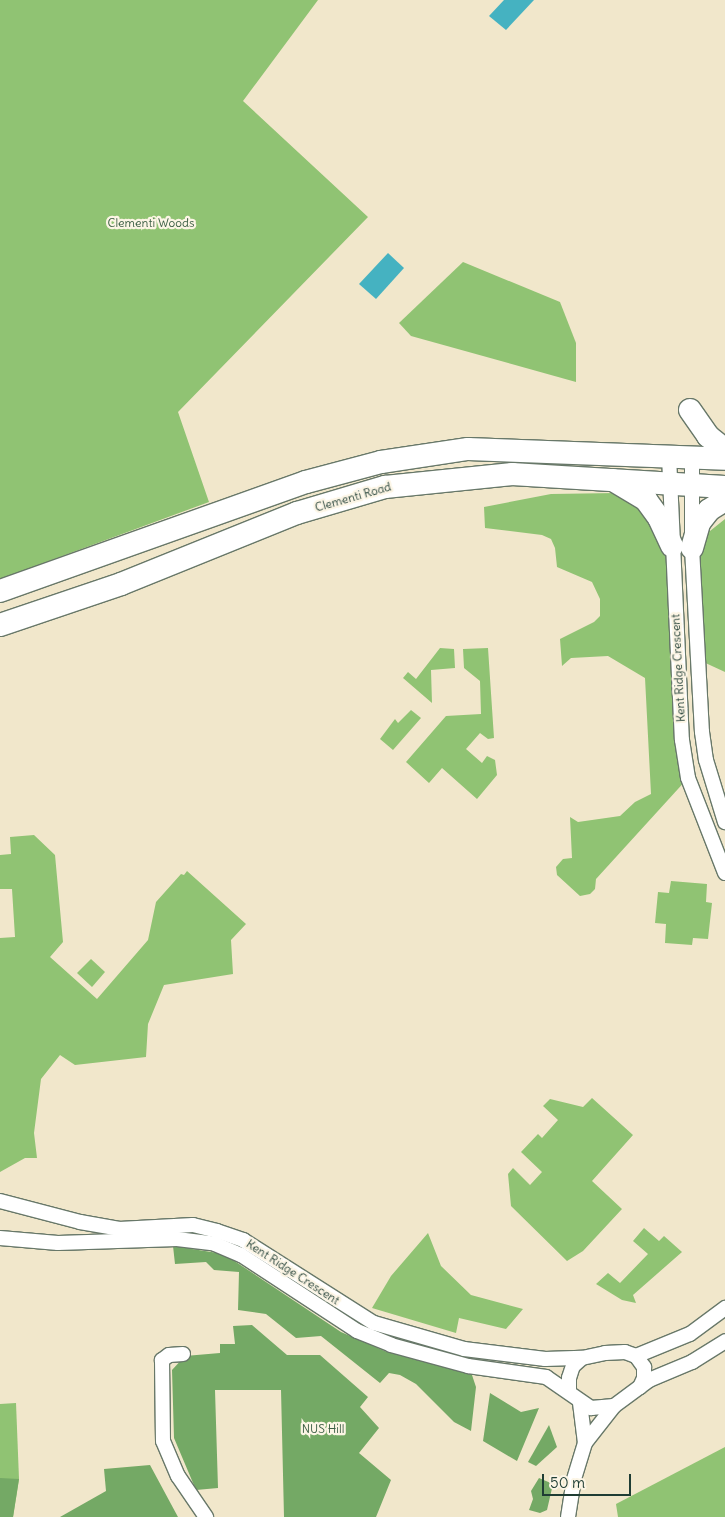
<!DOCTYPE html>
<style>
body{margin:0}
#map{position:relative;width:725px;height:1517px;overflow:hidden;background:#f1e7cb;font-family:Delius,sans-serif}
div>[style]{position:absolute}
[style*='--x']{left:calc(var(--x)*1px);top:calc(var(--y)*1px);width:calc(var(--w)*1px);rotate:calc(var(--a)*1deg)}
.green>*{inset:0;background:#90c373}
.forest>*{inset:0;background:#74a965}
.water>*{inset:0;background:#45b2c1}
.roads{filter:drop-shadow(1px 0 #687869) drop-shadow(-1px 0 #687869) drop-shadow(0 1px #687869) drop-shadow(0 -1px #687869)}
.street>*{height:14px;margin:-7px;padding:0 7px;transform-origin:7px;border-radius:7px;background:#fff}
.primary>*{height:22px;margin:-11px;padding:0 11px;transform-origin:11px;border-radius:11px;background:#fff}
span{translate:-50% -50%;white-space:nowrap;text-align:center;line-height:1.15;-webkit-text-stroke:4.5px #fcf5e5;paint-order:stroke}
.park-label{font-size:12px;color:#3b5e44}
.street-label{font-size:12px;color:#1f3d34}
.scale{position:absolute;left:542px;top:1474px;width:89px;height:22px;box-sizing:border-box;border:2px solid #1f3d34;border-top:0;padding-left:6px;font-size:15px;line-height:18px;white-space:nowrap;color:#1f3d34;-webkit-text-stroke:4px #fcf5e5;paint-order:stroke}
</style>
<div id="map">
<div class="green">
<i style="clip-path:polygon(0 0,318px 0,243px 101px,368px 217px,178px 412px,209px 502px,0 579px)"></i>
<i style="clip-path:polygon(463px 262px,560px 302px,576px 343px,576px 382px,411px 336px,399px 323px)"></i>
<i style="clip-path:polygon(616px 493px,632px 503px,667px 535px,688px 778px,596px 879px,595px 889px,590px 894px,580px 896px,557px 875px,556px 867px,563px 859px,572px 858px,570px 817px,578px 822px,620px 816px,635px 802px,651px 794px,645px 678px,608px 656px,571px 658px,562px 666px,560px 639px,594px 622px,600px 616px,600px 599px,592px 582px,557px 567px,555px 548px,551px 539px,542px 535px,485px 528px,484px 507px,551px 494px)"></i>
<i style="clip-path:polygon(725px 519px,725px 672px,699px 660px,697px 532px,710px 531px)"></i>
<i style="clip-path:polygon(440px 648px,454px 649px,455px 668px,431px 670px,432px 703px,403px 678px,408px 672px,416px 679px)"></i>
<i style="clip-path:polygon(488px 648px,494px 738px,488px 739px,480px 733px,466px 749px,482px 763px,487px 756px,495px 760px,497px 775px,477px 799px,442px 768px,429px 783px,406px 762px,446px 716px,481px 714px,480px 681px,464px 668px,463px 649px)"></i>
<i style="clip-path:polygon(411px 710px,421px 718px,393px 750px,380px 739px,395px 719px,398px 723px)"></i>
<i style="clip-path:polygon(34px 835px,55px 855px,63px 942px,50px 957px,97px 999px,148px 940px,156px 902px,181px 874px,184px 875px,187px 871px,246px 924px,231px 940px,233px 974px,164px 985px,148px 1024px,146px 1057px,75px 1065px,60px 1055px,41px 1079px,34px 1133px,37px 1158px,25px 1158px,0 1172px,0 938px,15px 937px,12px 889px,0 889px,0 855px,11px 854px,10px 837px)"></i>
<i style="clip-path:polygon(671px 881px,707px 884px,706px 902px,712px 903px,708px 939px,693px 938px,692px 945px,665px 943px,666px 924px,655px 923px,658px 892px,669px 893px)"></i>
<i style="clip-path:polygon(91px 959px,105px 972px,92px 987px,77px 973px)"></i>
<i style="clip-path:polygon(592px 1098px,633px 1135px,592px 1181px,622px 1209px,583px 1251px,567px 1261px,511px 1206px,508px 1174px,513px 1168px,530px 1185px,542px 1172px,521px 1152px,538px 1134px,542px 1138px,558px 1120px,543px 1106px,550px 1099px,583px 1107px)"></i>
<i style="clip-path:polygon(644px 1228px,659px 1241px,664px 1236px,682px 1252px,633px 1295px,636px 1303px,622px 1300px,596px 1284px,608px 1273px,620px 1283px,648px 1254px,633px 1241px)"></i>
<i style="clip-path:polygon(428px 1233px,441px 1266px,471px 1295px,523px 1309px,506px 1329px,459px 1318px,456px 1333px,372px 1308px,391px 1276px)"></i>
<i style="clip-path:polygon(16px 1403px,19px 1479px,13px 1517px,0 1517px,0 1404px)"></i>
<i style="clip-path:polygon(725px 1447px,725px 1517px,618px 1517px,616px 1504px)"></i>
</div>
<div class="forest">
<i style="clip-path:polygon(173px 1246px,224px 1254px,341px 1332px,387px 1352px,472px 1375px,476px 1387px,471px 1431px,454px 1422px,416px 1384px,400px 1375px,389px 1373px,380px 1383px,321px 1336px,296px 1338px,266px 1314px,238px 1310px,239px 1272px,214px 1270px,206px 1262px,175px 1264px)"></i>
<i style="clip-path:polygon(252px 1325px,287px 1355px,320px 1355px,368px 1397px,360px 1407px,379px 1428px,359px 1453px,391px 1480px,376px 1517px,284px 1517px,281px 1390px,215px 1390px,218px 1488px,196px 1490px,174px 1438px,172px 1370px,185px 1356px,220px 1353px,220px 1344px,235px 1344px,233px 1326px)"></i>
<i style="clip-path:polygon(490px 1393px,521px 1412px,539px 1408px,517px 1461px,483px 1441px)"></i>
<i style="clip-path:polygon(549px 1425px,557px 1447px,536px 1466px,528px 1462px)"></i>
<i style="clip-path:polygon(150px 1465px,178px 1517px,60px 1517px,106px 1491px,104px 1469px)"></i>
<i style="clip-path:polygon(0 1478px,19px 1479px,13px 1517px,0 1517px)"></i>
<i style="clip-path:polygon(539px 1478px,553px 1484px,547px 1510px,540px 1513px,529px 1510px,533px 1499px,531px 1491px)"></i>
</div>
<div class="water">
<i style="clip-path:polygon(504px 0,534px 0,506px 30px,489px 16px)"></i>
<i style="clip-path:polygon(388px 253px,404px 268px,376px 299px,359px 284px)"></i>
</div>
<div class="roads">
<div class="street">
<i style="--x:669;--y:456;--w:284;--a:87.4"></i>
<i style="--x:682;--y:740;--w:38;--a:81"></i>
<i style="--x:688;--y:778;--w:102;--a:68.7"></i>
<i style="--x:692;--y:457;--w:91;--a:90"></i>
<i style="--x:692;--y:548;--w:184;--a:86.9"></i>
<i style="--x:702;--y:732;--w:28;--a:82"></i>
<i style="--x:706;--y:760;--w:65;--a:73"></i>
<i style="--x:0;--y:1201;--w:83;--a:14.7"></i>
<i style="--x:80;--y:1222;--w:40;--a:10"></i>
<i style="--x:119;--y:1229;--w:74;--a:-3.1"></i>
<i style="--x:193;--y:1225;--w:25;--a:14"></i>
<i style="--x:217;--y:1231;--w:28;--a:19"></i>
<i style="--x:243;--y:1240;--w:155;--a:32.4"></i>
<i style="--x:374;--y:1323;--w:94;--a:16.1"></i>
<i style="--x:464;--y:1349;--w:82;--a:7"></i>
<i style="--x:545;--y:1359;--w:37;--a:-2"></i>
<i style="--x:582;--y:1358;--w:24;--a:-12"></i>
<i style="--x:605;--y:1353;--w:20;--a:-3"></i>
<i style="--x:625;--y:1352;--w:12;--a:20"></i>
<i style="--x:636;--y:1356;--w:58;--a:-22.2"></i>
<i style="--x:690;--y:1334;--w:44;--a:-36.6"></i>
<i style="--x:0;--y:1238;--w:58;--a:4.9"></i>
<i style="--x:58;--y:1243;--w:119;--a:-1.9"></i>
<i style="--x:177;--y:1239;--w:38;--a:7"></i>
<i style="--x:215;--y:1244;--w:28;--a:23"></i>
<i style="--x:241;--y:1255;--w:139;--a:33.2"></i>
<i style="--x:357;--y:1331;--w:37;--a:22"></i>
<i style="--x:391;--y:1345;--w:80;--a:15.3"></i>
<i style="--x:468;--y:1366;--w:79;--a:8"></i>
<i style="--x:546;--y:1377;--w:55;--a:34.6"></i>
<i style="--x:591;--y:1408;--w:23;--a:-5"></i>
<i style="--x:614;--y:1406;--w:44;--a:-36.6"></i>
<i style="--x:649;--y:1380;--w:47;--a:-22.7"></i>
<i style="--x:692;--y:1362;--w:39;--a:-32"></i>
<i style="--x:183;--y:1354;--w:14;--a:176"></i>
<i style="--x:169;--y:1355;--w:9;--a:144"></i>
<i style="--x:162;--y:1360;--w:81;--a:89.3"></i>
<i style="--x:163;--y:1441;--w:38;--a:67"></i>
<i style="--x:178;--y:1476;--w:50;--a:55.7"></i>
<i style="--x:636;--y:1356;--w:14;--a:54"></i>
<i style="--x:644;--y:1367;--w:11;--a:90"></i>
<i style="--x:644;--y:1378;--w:10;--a:114"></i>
<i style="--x:569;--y:1390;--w:12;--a:-90"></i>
<i style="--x:569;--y:1378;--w:13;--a:-72"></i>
<i style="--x:573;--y:1366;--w:12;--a:-42"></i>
<i style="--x:580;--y:1403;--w:40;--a:82.9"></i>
<i style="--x:568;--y:1517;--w:38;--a:-81"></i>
<i style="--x:574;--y:1479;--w:38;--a:-73"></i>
<i style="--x:585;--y:1443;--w:47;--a:-51.9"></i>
</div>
<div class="primary">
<i style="--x:690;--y:410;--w:32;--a:55"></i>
<i style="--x:708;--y:436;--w:22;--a:39"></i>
<i style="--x:613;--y:480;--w:39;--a:31"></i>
<i style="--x:646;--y:500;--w:22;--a:54"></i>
<i style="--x:659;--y:518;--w:31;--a:65"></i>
<i style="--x:692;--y:548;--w:26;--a:-74"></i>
<i style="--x:699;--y:523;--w:16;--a:-52"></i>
<i style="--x:709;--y:510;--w:19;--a:-32"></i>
<i style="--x:0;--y:591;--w:325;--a:-19.6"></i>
<i style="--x:306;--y:482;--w:78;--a:-14.9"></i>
<i style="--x:381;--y:462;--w:88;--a:-8.5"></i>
<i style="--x:468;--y:449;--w:257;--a:2.2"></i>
<i style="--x:0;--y:625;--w:128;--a:-18.7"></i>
<i style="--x:121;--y:584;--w:190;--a:-22"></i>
<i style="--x:297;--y:513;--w:92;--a:-16.5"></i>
<i style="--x:385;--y:487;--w:128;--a:-5.8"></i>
<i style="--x:512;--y:474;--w:213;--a:3.5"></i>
</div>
</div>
<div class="park-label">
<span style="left:151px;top:223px">Clementi Woods</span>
<span style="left:323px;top:1429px">NUS Hill</span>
</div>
<div class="street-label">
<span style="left:353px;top:497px;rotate:-16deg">Clementi Road</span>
<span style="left:678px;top:668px;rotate:-93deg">Kent Ridge Crescent</span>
<span style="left:293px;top:1272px;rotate:33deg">Kent Ridge Crescent</span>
</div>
<div class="scale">50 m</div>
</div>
